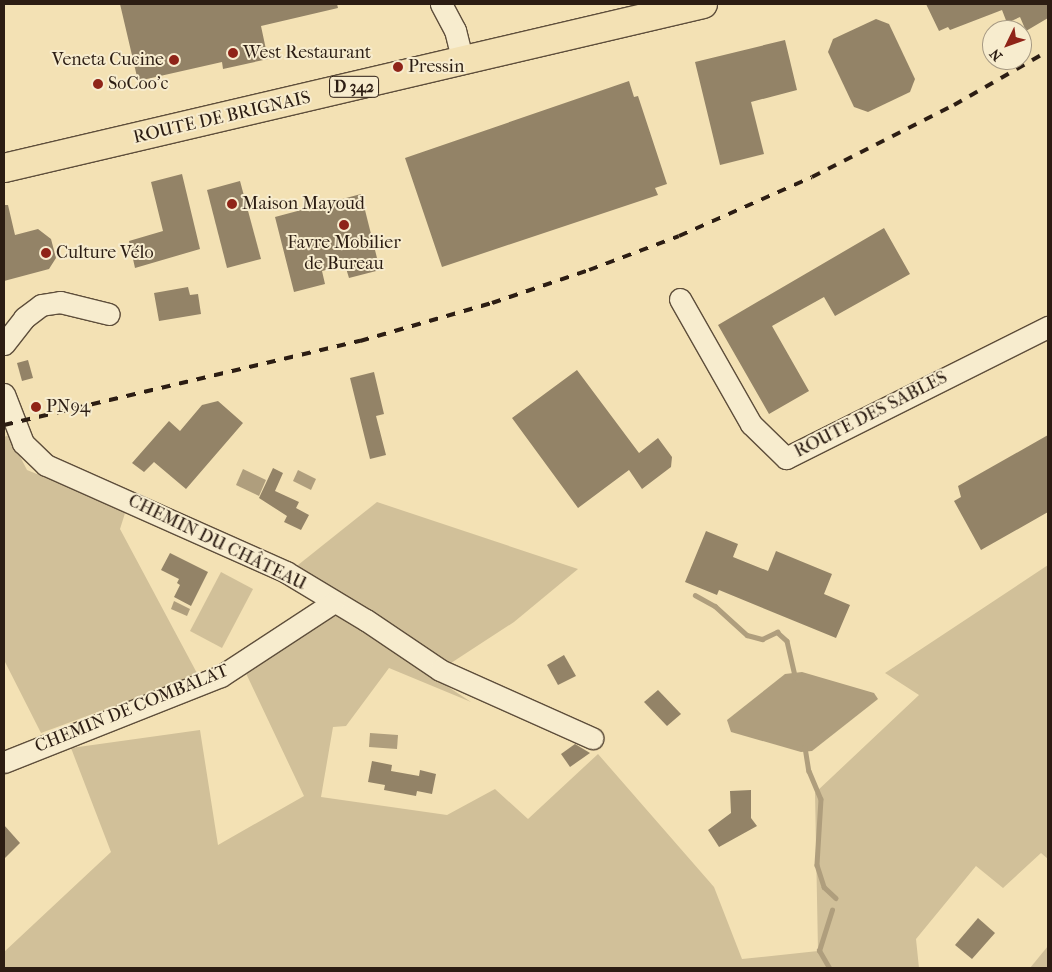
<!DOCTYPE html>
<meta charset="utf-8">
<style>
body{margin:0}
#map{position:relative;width:1052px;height:972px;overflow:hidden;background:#f3e1b4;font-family:"IM FELL French Canon",serif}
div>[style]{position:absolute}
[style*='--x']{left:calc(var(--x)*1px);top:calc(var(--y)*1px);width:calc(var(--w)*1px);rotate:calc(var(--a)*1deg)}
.green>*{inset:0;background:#d1c099}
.water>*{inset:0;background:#af9e7d}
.stream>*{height:4.5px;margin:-2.25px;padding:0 2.25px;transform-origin:2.25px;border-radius:2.25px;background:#af9e7d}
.building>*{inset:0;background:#938367}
.roads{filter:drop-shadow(1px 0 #5e4e3b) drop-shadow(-1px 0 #5e4e3b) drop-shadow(0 1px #5e4e3b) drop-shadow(0 -1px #5e4e3b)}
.minor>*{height:21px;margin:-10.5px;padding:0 10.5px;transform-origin:10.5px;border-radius:10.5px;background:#f7ecce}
.major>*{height:28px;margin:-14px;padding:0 14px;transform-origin:14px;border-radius:14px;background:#f3e1b4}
.rail>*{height:4px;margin-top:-2px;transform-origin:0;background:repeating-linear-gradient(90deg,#2c1d13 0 9px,transparent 0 18px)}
.dots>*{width:14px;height:14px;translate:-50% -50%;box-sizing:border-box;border:2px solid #f7ecce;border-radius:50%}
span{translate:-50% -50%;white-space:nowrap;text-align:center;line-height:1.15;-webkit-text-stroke:4px #f7ecce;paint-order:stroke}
.shield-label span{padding:1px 4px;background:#f7ecce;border:1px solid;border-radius:4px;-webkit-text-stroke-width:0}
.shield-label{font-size:16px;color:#2c1d13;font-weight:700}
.poi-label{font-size:18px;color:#2c1d13}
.left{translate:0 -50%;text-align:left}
.right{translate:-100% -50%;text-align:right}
.street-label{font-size:18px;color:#2c1d13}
.frame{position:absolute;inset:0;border:5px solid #2c1d13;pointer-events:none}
.north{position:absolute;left:982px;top:20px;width:50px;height:50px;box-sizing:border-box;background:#f7ecce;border:1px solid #a69983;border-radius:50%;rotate:228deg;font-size:14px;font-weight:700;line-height:20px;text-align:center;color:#2c1d13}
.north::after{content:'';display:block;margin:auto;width:18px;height:22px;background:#8f2418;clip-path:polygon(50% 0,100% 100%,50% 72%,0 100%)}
</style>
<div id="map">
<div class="green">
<i style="clip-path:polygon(9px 435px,27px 470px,126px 510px,120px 529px,198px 675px,41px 733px,4px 660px,4px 437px)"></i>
<i style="clip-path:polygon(377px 502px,578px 569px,514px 622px,451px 663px,293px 569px)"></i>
<i style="clip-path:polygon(1048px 565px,1048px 859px,1041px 853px,1003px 888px,976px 866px,916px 939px,919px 968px,4px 968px,4px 952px,111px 852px,71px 748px,200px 730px,218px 845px,304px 796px,243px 667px,331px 609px,471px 702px,389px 668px,346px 726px,333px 727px,321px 797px,447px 815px,495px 789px,528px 819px,598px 754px,714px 887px,742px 959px,818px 951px,815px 793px,919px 695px,885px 673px)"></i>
<i style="clip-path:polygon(221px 572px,253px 589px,222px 648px,190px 631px)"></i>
<i style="clip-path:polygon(1048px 946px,1048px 968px,1030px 968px)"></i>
</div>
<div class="water">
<i style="clip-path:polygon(243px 469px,266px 480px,259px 496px,236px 485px)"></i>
<i style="clip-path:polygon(298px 470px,316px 479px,311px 490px,293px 481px)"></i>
<i style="clip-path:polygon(174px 601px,190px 609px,187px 616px,171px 609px)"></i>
<i style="clip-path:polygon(802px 672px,874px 693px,878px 699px,812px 751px,801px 752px,731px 732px,727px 720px,785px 674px)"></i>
<i style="clip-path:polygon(370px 733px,398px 735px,397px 749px,369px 747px)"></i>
</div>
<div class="stream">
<i style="--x:695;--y:595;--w:23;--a:29"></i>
<i style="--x:715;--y:606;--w:43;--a:42.2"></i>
<i style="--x:747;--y:635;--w:16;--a:15"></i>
<i style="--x:762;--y:639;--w:17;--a:-25"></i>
<i style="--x:777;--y:632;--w:13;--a:42"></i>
<i style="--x:787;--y:641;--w:37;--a:77"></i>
<i style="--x:805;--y:747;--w:24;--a:81"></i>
<i style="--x:809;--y:771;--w:30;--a:67"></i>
<i style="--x:821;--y:799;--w:66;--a:93.5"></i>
<i style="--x:817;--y:865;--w:23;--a:72"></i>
<i style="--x:824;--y:887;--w:16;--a:43"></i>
<i style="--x:829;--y:968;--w:20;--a:-120"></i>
<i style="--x:819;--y:951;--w:43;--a:-72.4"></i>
</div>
<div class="building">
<i style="clip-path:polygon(120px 4px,337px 4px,338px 8px,261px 26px,268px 59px,223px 69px,222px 62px,138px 81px)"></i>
<i style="clip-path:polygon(926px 4px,1048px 4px,1048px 18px,1026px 31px,1020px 17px,1007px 23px,1002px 10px,950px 30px,948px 27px,939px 31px)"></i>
<i style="clip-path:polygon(876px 19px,889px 24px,915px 79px,910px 92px,868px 112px,854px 107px,828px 52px,833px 39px)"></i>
<i style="clip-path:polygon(785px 40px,797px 90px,751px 102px,764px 154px,720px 165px,695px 62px)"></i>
<i style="clip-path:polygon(629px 81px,634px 97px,638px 96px,667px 184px,655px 188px,658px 195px,442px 267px,405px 158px)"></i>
<i style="clip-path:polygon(182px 174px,200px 249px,135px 268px,129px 241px,163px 231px,151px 182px)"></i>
<i style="clip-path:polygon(240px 181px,261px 259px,227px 268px,207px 190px)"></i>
<i style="clip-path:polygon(361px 194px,380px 270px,349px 278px,345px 265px,322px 271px,325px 284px,294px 292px,275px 217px)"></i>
<i style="clip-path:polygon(4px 205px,8px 205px,15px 235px,38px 229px,51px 239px,56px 258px,49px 269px,4px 281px)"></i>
<i style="clip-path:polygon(884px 228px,910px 274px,835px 316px,824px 297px,772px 326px,809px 391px,769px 414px,718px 325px)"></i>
<i style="clip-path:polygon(188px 287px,190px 295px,198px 294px,201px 314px,159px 321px,154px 293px)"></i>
<i style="clip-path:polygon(28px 360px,33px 378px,22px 381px,17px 363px)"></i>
<i style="clip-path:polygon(577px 370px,639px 453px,658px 438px,672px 457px,671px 467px,642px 489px,629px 470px,578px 508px,512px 418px)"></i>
<i style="clip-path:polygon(374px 372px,384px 414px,376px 416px,386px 455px,370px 459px,350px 378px)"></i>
<i style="clip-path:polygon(218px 401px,243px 423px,186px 489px,154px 462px,144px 472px,132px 463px,169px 421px,180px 431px,202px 405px)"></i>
<i style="clip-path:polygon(1048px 435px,1048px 512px,981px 550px,954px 501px,961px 497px,958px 486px)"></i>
<i style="clip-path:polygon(273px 468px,283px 473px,275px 491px,299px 502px,296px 508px,309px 515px,301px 530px,284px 522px,287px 516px,259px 498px)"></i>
<i style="clip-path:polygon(706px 531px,738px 544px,733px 557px,768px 571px,776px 551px,832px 574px,824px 594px,850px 605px,836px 638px,719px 590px,717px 595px,685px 582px)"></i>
<i style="clip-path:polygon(170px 553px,208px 572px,191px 606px,174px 597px,180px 585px,177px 583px,179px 579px,161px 570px)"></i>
<i style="clip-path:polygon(564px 655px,576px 676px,558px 685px,547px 665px)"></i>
<i style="clip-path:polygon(658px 690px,681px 714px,667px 726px,644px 702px)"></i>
<i style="clip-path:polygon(575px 744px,590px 753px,570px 767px,561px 754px)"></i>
<i style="clip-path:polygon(372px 761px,392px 765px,391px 771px,419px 776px,420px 770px,436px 774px,432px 794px,417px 791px,416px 796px,384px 790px,385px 785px,368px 782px)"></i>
<i style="clip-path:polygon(751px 790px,751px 818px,757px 826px,719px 847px,708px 830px,731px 813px,730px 791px)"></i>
<i style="clip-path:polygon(4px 825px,20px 843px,4px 859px)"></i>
<i style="clip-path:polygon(978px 918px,995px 933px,972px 959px,955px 945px)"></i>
</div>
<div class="roads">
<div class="minor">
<i style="--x:441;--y:4;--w:30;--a:62"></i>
<i style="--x:455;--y:30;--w:33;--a:76"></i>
<i style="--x:680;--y:299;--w:144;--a:60.4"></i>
<i style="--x:751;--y:424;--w:49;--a:44.2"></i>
<i style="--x:786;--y:458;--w:293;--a:-26.6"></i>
<i style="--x:4;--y:344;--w:33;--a:-52"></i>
<i style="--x:24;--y:318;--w:21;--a:-37"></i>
<i style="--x:41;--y:305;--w:19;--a:-9"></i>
<i style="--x:60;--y:302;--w:50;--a:13.8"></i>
<i style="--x:4;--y:394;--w:53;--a:68.8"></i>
<i style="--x:23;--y:443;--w:32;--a:44"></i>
<i style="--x:46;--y:465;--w:263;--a:24"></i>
<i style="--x:286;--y:572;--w:93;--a:31"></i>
<i style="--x:366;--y:620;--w:89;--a:34"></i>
<i style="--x:440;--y:670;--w:167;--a:24.1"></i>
<i style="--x:4;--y:762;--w:233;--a:-21.6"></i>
<i style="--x:221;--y:676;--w:135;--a:-33.2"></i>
</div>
<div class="major">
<i style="--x:4;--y:168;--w:718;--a:-13.2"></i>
</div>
</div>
<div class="rail">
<i style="--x:4;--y:425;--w:366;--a:-13.3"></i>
<i style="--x:360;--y:341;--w:137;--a:-16.1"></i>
<i style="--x:492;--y:303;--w:102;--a:-18.8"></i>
<i style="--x:589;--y:270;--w:96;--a:-20.7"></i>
<i style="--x:679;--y:236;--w:145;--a:-23.9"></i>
<i style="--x:812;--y:177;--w:159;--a:-26.9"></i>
<i style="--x:954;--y:105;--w:108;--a:-29.9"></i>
</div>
<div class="dots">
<i style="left:233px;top:53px;background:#8f2418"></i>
<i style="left:174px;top:60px;background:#8f2418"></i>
<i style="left:398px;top:67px;background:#8f2418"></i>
<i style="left:98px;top:84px;background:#8f2418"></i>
<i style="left:232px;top:204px;background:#8f2418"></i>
<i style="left:344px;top:225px;background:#8f2418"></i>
<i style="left:46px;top:253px;background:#8f2418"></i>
<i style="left:36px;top:407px;background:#8f2418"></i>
</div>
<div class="shield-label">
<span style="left:354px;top:87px">D 342</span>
</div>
<div class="poi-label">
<span class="left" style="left:243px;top:53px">West Restaurant</span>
<span class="right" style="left:164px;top:60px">Veneta Cucine</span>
<span class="left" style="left:408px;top:67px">Pressin</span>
<span class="left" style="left:108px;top:84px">SoCoo'c</span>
<span class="left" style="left:242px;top:204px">Maison Mayoud</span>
<span style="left:344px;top:254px">Favre Mobilier<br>de Bureau</span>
<span class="left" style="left:56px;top:253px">Culture Vélo</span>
<span class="left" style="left:46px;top:407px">PN94</span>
</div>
<div class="street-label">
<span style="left:222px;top:118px;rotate:-13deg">ROUTE DE BRIGNAIS</span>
<span style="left:871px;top:415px;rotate:-27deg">ROUTE DES SABLES</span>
<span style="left:217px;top:543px;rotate:26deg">CHEMIN DU CHÂTEAU</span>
<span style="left:132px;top:709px;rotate:-22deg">CHEMIN DE COMBALAT</span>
</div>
<div class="frame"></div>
<div class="north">N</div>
</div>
